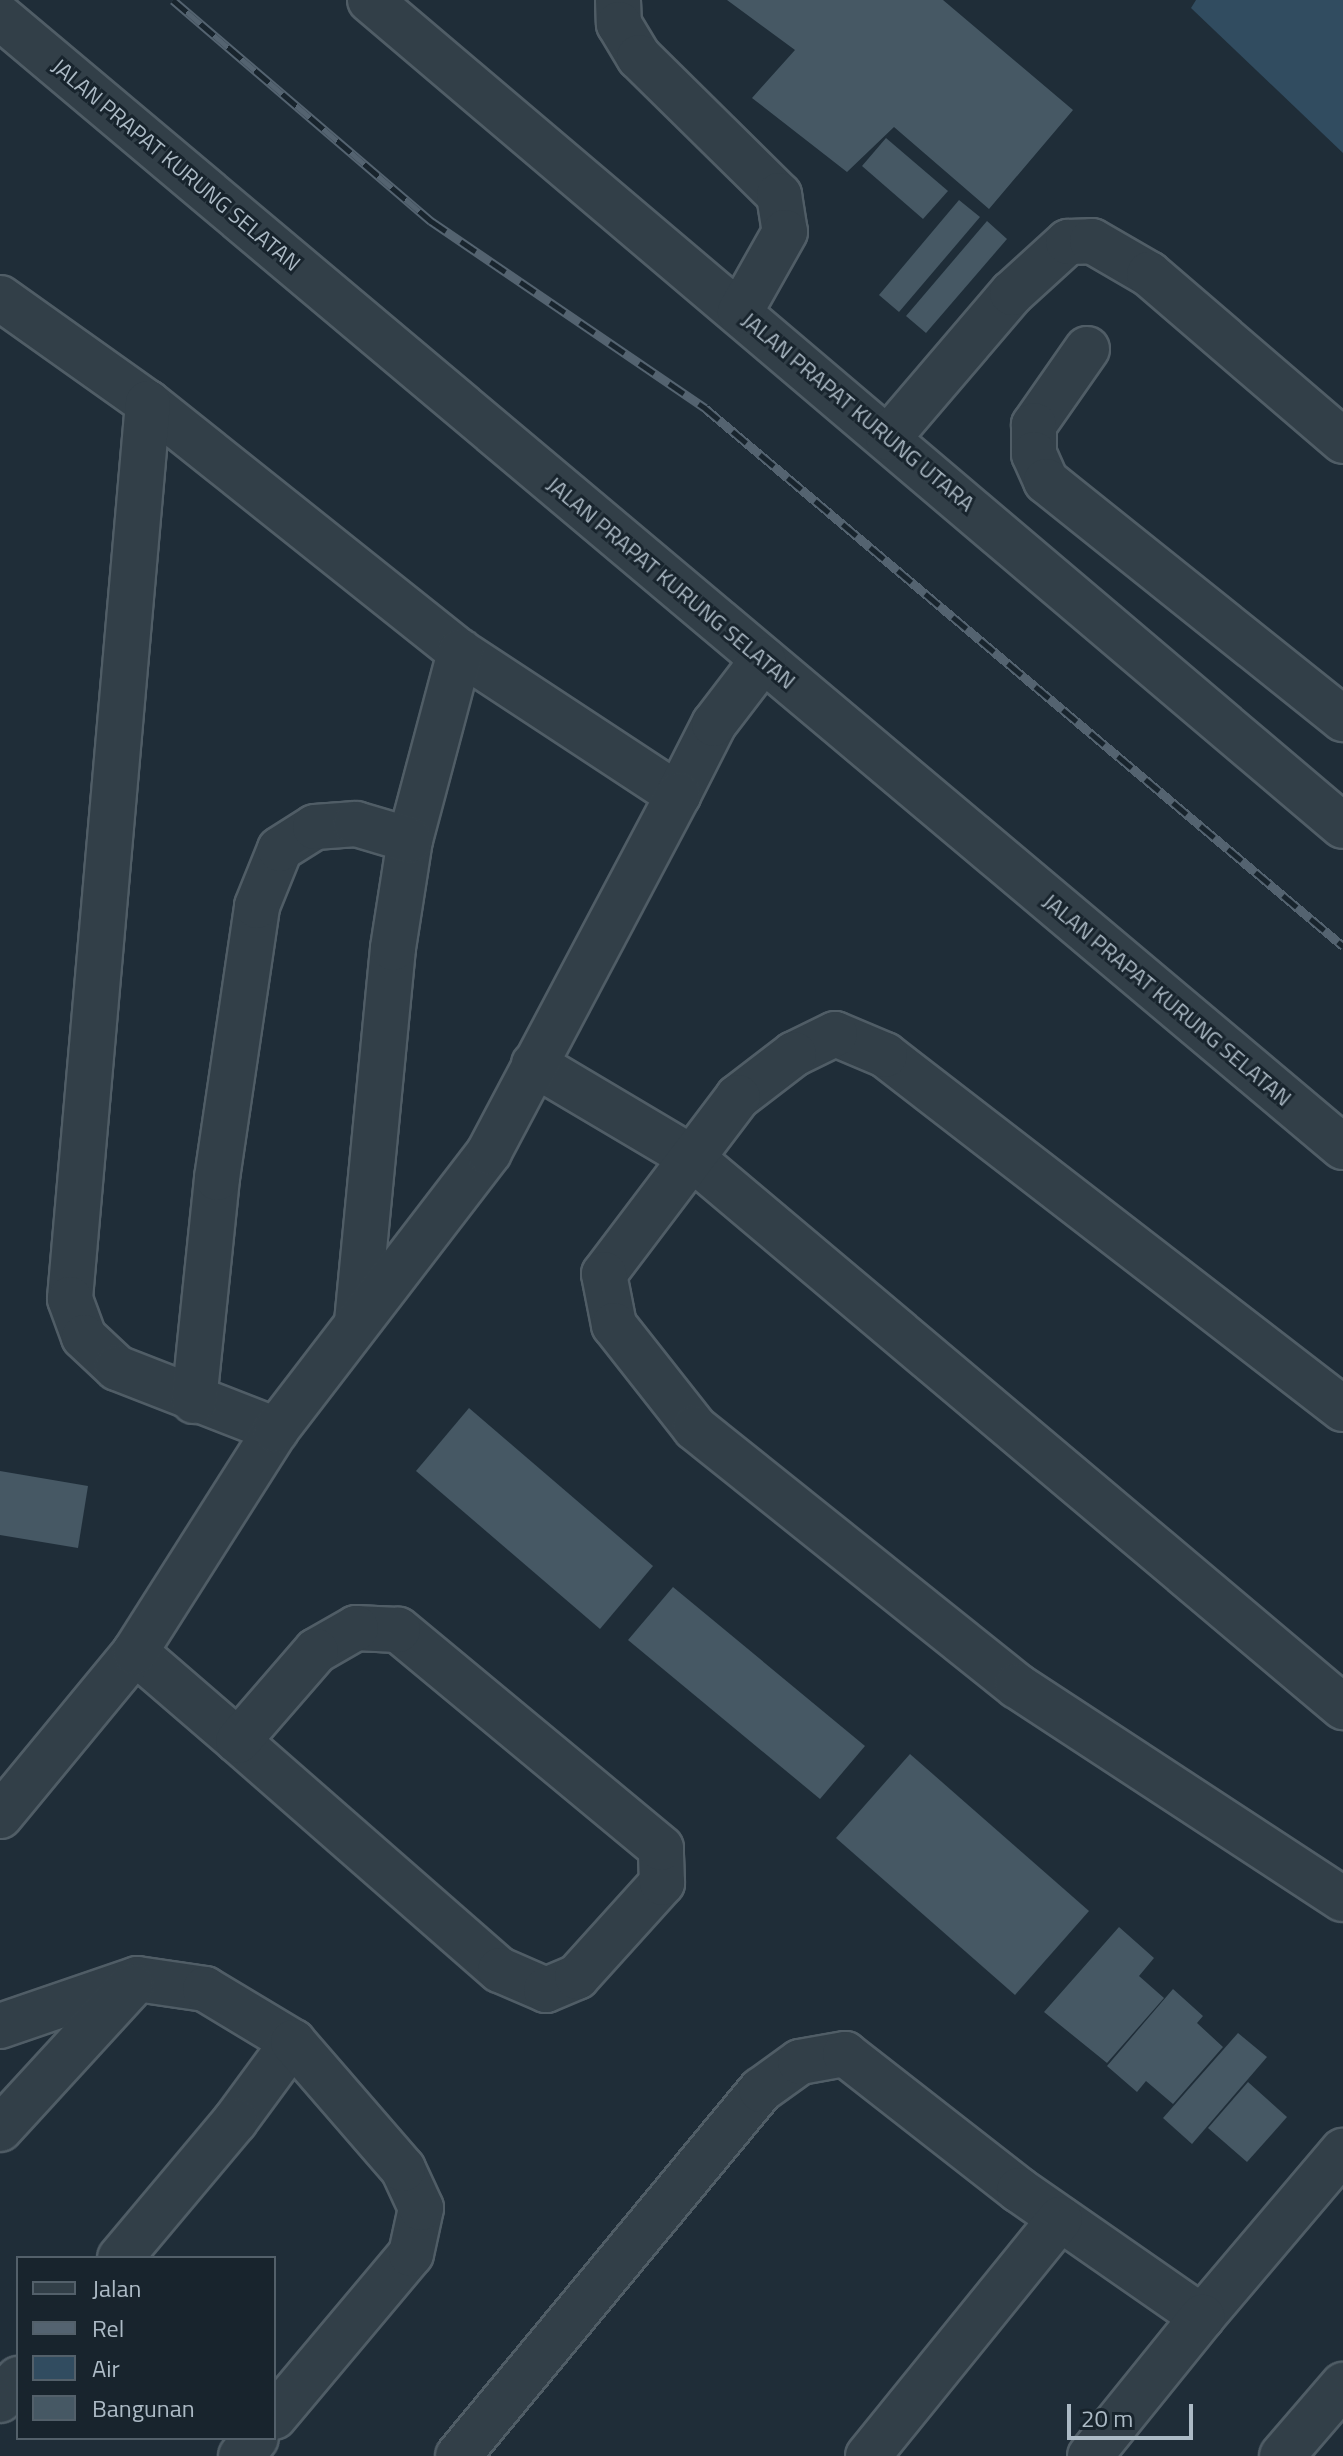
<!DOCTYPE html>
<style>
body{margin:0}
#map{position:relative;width:1343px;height:2456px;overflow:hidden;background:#1f2d38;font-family:"Titillium Web",sans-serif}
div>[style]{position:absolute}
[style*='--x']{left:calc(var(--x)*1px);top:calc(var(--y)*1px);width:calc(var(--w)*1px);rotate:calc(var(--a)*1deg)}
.water>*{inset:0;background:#314c60}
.building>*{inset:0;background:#465864}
.roads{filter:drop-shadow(2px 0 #505d66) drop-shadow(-2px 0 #505d66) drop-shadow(0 2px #505d66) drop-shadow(0 -2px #505d66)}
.minor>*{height:44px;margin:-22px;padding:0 22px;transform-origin:22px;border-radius:22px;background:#323f48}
.rail>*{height:9px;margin-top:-4.5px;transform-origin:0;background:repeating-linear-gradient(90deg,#18242d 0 18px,#546370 0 36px);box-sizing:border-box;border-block:2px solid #546370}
span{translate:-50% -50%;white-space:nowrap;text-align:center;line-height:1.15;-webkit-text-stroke:6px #18242d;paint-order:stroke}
.street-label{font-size:22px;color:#acbac5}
.legend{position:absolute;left:16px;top:2256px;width:260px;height:184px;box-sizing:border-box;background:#18242d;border:2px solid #53606a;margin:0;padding:10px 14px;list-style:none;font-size:24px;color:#acbac5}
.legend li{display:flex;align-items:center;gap:16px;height:40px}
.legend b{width:40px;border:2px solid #53606a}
.scale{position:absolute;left:1067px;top:2404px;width:126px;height:36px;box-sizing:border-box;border:4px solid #acbac5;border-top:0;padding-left:10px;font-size:24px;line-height:28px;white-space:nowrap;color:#acbac5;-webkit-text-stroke:6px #18242d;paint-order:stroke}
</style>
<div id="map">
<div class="water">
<i style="clip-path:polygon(1196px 0,1343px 0,1343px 153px,1191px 8px)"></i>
</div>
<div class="building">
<i style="clip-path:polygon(727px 0,943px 0,1073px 110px,989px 209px,894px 127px,847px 172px,752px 98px,795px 50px)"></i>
<i style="clip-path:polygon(886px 138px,948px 191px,923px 219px,862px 166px)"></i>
<i style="clip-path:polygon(959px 200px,980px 217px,899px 312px,879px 295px)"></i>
<i style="clip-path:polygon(987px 221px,1007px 239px,926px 333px,906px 316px)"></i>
<i style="clip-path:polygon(469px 1408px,653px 1566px,600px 1629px,416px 1471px)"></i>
<i style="clip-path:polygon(0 1471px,88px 1486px,78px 1548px,0 1535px)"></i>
<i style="clip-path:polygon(673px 1587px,865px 1746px,820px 1799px,628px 1640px)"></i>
<i style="clip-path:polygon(910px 1754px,1089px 1911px,1015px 1995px,836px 1838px)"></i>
<i style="clip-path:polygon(1119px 1927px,1154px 1958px,1139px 1976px,1164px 1998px,1107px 2063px,1044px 2012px)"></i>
<i style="clip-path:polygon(1173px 1989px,1203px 2016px,1197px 2023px,1223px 2047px,1173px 2104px,1146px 2081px,1137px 2092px,1107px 2066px)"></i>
<i style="clip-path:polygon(1238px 2033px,1267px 2057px,1192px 2144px,1163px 2118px)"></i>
<i style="clip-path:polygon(1248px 2082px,1287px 2117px,1247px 2162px,1208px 2128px)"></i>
</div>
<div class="roads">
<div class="minor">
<i style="--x:370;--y:0;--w:1276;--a:40.33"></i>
<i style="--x:618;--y:0;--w:24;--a:88"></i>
<i style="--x:619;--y:24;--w:39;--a:59"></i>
<i style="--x:639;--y:57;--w:197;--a:44.6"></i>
<i style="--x:779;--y:195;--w:37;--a:81"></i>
<i style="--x:785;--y:232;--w:92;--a:119.4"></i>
<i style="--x:0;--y:17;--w:1755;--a:40.08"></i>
<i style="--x:0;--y:298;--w:181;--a:35.4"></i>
<i style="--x:148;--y:403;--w:399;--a:38.6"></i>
<i style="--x:460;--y:652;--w:261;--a:33.3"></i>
<i style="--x:678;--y:795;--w:80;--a:-63.1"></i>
<i style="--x:714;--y:724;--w:81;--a:-52.6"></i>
<i style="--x:1087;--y:349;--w:93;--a:124.9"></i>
<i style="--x:1034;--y:425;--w:29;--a:90"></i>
<i style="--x:1034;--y:454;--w:30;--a:66"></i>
<i style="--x:1046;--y:481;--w:381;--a:38.7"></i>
<i style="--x:148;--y:403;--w:899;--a:94.98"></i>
<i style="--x:70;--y:1299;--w:40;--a:69.8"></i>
<i style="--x:84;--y:1337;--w:45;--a:43.2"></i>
<i style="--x:117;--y:1368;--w:171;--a:21.3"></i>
<i style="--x:888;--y:438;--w:191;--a:-49.5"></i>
<i style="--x:1012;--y:293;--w:76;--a:-42.3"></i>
<i style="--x:1068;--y:242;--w:24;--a:-2"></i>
<i style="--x:1092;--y:241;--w:66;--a:30.1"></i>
<i style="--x:1149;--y:274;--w:256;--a:40.7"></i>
<i style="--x:534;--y:1064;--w:184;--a:30.7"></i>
<i style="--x:692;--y:1158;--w:852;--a:40.14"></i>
<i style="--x:357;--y:1322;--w:376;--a:-84.5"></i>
<i style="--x:393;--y:948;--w:109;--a:-81.1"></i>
<i style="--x:410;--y:840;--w:195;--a:-75.1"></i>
<i style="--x:194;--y:1401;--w:224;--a:-84.1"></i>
<i style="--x:217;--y:1178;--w:275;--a:-81.6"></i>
<i style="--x:257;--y:906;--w:61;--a:-68"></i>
<i style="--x:280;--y:849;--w:41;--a:-32.2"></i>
<i style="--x:315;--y:827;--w:41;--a:-4.2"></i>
<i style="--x:356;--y:824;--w:56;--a:16.5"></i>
<i style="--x:1343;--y:1409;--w:579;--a:-142.3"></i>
<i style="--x:885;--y:1055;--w:54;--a:-157.2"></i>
<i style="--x:835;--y:1034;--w:46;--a:154"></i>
<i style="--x:794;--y:1054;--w:71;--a:142.5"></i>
<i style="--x:738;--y:1097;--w:222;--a:127.1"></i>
<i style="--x:604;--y:1274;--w:52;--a:78.9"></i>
<i style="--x:614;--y:1325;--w:131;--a:51.8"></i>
<i style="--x:695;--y:1428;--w:413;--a:38.7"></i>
<i style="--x:1017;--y:1686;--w:389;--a:33.2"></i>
<i style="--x:135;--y:1652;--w:136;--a:40.8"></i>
<i style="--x:238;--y:1741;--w:348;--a:41.2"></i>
<i style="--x:500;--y:1970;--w:50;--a:23.5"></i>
<i style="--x:546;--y:1990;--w:34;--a:-23"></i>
<i style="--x:577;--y:1977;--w:127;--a:-47.9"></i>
<i style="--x:662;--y:1883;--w:35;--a:-92"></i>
<i style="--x:661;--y:1848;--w:342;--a:-140.3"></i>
<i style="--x:398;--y:1630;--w:42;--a:-177.3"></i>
<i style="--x:356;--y:1628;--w:46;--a:150.1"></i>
<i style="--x:316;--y:1651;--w:119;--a:130.9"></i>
<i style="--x:0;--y:1816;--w:212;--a:-50.5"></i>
<i style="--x:135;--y:1652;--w:263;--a:-57.6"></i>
<i style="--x:276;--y:1430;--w:350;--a:-52.5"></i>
<i style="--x:489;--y:1152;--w:404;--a:-62.1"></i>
<i style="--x:0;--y:2026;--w:145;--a:-18.9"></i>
<i style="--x:137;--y:1979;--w:69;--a:8.4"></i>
<i style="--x:205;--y:1989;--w:103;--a:31.1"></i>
<i style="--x:293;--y:2042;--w:98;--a:126.3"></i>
<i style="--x:235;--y:2121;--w:179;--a:130"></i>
<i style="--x:0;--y:2129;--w:194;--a:-47.5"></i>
<i style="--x:0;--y:2400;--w:28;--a:-49"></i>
<i style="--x:274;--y:2417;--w:213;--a:-50"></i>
<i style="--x:411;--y:2254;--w:47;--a:-77.7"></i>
<i style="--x:421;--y:2208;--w:43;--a:-114.8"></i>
<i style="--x:403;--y:2169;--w:168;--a:-130.9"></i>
<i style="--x:241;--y:2456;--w:23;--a:-50"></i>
<i style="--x:458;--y:2456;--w:475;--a:-50.4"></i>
<i style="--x:761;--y:2090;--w:48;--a:-35.7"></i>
<i style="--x:800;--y:2062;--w:46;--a:-10.1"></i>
<i style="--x:845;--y:2054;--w:221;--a:38"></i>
<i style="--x:1019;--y:2190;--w:223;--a:34.8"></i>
<i style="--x:1202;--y:2317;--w:218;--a:-49.7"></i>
<i style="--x:868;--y:2456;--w:305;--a:-51"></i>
<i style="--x:1090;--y:2456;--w:179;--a:-51.1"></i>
<i style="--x:1282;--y:2456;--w:94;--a:-49.3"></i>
</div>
</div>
<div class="rail">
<i style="--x:173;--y:0;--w:340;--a:40.6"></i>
<i style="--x:431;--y:221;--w:332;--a:34.3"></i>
<i style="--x:705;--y:408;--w:835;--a:40.14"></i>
</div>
<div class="street-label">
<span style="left:176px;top:165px;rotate:40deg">JALAN PRAPAT KURUNG SELATAN</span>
<span style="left:858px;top:412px;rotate:40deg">JALAN PRAPAT KURUNG UTARA</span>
<span style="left:671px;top:583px;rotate:40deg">JALAN PRAPAT KURUNG SELATAN</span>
<span style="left:1167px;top:1000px;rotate:40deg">JALAN PRAPAT KURUNG SELATAN</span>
</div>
<ul class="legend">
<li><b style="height:10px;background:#323f48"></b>Jalan</li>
<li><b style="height:10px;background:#546370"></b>Rel</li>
<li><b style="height:22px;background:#314c60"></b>Air</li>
<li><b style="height:22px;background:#465864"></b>Bangunan</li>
</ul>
<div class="scale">20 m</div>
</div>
